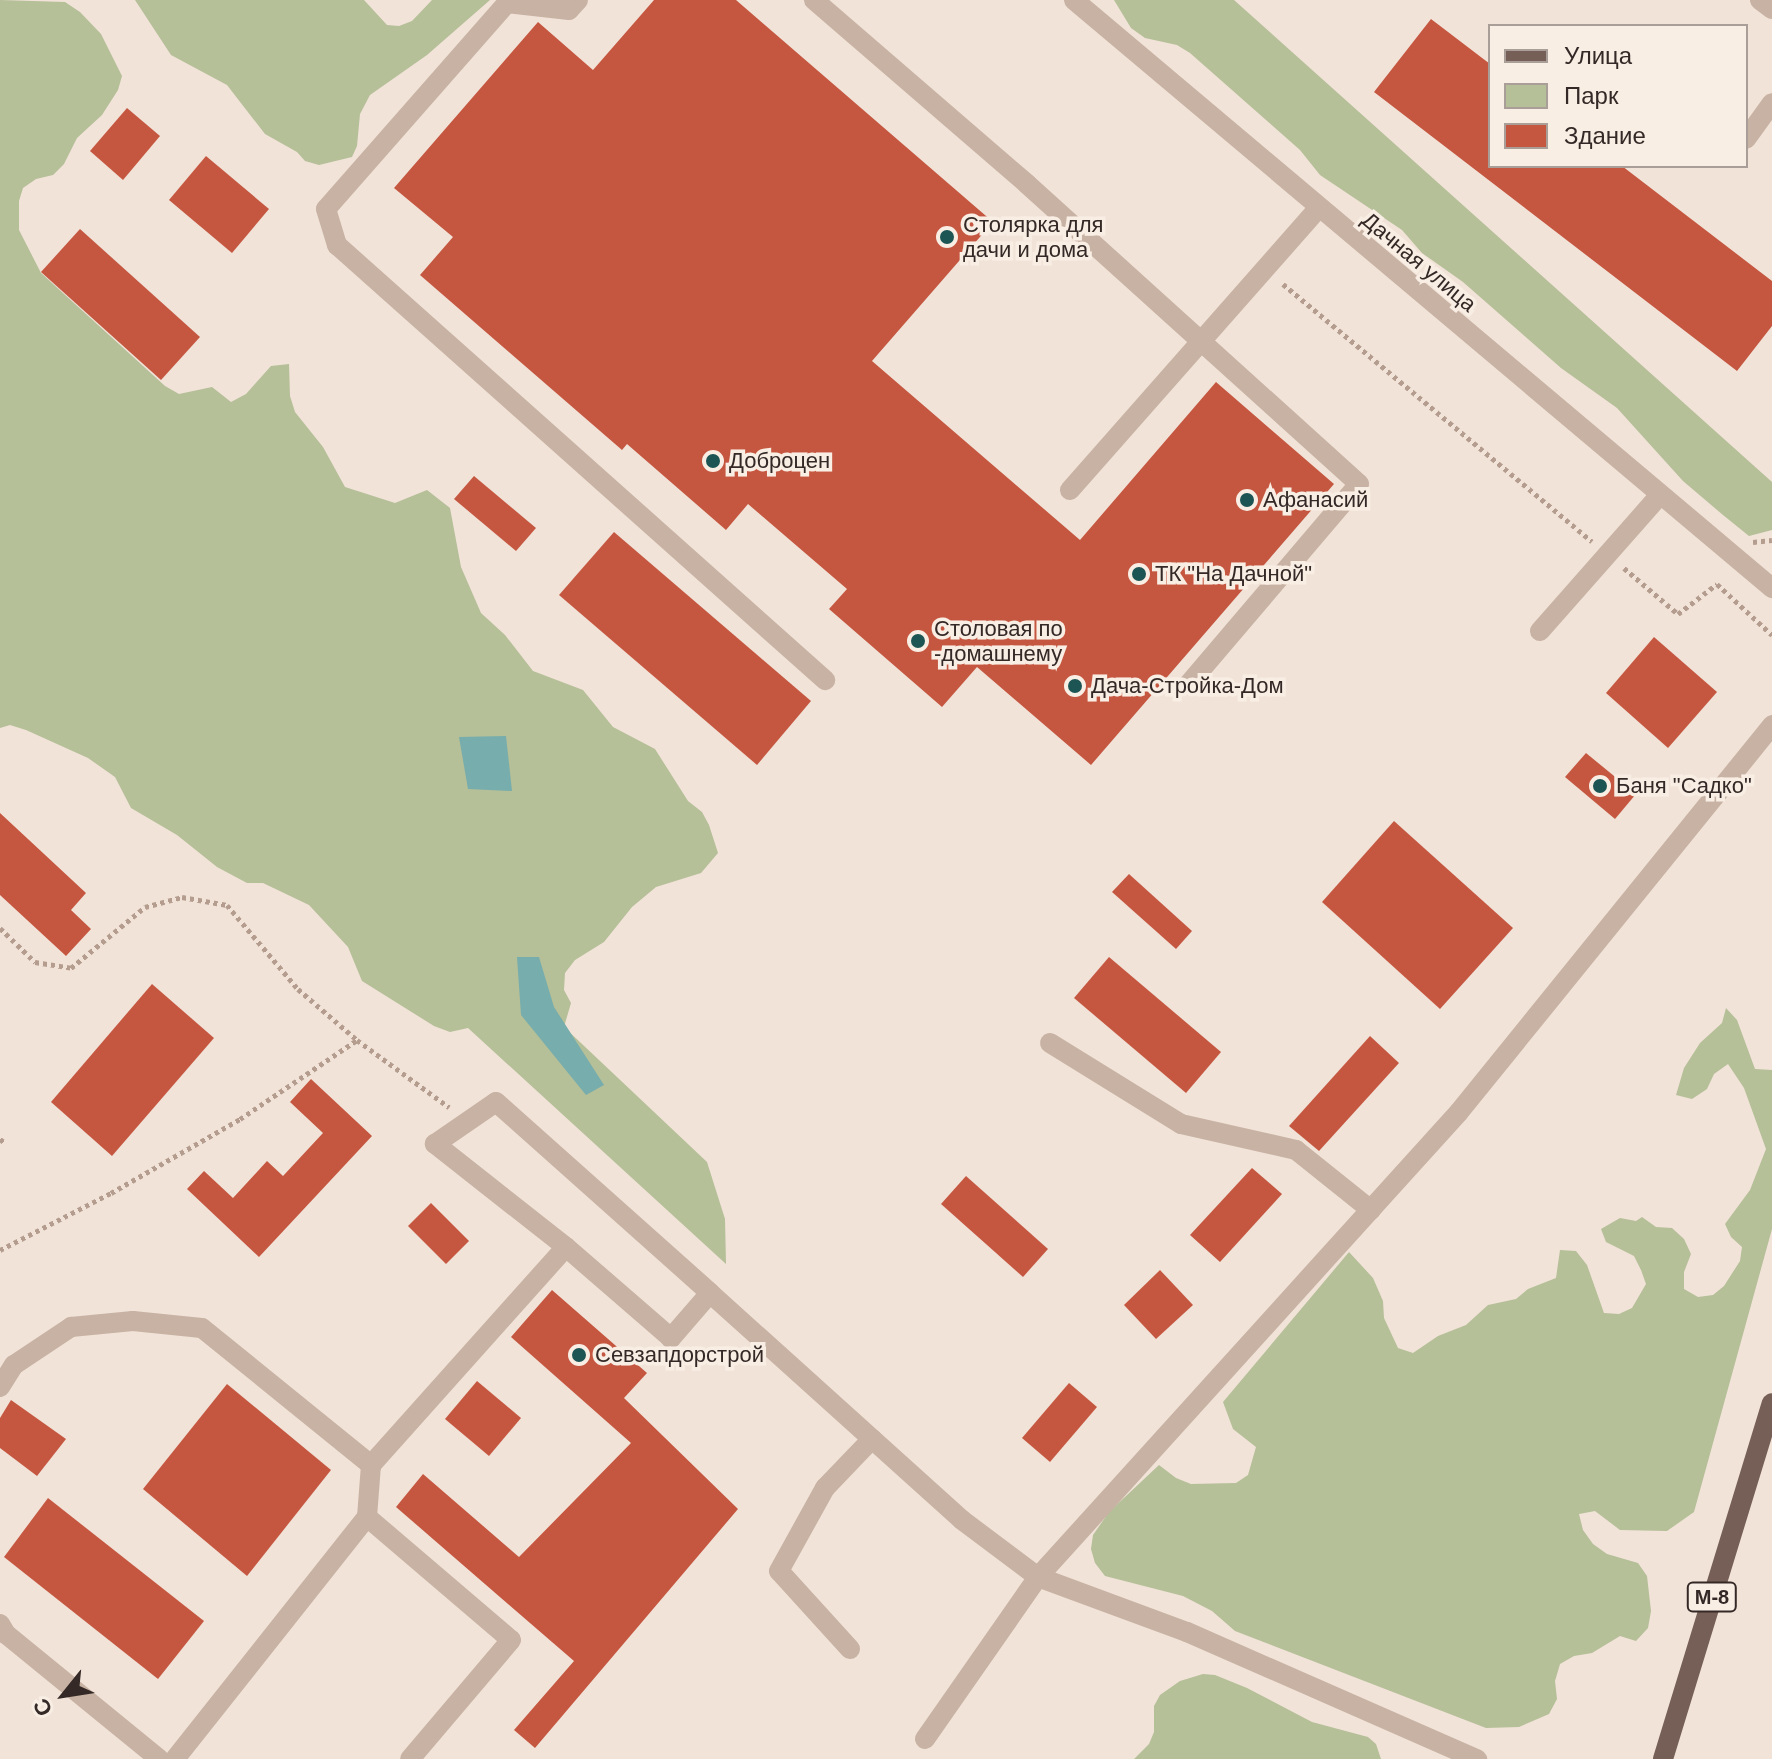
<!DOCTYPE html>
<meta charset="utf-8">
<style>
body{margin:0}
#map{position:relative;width:1772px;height:1759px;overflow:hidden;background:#f1e3d8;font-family:Helvetica,sans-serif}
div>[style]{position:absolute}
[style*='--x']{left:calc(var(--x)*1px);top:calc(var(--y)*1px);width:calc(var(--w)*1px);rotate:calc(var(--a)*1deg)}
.green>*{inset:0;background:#b5bf98}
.water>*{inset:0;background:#77adac}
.building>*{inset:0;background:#c55741}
.path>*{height:5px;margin-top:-2.5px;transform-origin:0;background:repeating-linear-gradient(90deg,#b49c8e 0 4px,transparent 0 8px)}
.minor>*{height:20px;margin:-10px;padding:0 10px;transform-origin:10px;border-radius:10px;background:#c8b2a4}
.major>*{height:20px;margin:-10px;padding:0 10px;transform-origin:10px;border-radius:10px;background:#765f57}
.dots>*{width:22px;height:22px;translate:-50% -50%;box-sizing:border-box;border:4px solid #f9eee4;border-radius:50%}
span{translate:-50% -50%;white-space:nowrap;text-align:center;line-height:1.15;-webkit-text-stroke:7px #f9eee4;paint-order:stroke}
.shield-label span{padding:2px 6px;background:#f9eee4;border:2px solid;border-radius:6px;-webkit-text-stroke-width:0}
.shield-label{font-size:20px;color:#342926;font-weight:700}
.poi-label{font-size:22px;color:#342926}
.left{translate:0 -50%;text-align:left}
.street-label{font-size:22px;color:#342926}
.legend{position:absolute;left:1488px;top:24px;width:260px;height:144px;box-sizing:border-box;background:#f9eee4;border:2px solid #aa9f98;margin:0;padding:10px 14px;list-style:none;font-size:24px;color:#342926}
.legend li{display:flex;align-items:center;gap:16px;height:40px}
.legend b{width:40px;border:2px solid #aa9f98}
.north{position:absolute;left:24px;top:1655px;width:80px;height:80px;-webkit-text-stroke:6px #f9eee4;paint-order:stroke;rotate:240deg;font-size:22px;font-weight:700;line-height:32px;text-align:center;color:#342926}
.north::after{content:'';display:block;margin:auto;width:28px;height:36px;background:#342926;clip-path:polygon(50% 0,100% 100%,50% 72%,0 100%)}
</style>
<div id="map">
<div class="green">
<i style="clip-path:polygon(0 0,65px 2px,80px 12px,101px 34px,122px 76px,118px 90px,102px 115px,77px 138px,64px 164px,53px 175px,36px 179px,23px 188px,19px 201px,19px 230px,41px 273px,165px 386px,179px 394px,212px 387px,231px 402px,246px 394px,271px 366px,289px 364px,290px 396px,295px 412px,323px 447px,345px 487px,395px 503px,427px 490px,450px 508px,461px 567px,481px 613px,505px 635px,533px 671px,583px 690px,613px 727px,655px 749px,688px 801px,702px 812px,709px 825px,718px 853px,701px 873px,656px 887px,632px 907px,604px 942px,575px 960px,565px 973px,564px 990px,571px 1003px,564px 1027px,707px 1162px,725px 1219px,726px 1264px,468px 1028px,450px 1032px,434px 1026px,362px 981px,348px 947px,309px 905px,263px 883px,247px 883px,217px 867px,177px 835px,131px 808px,115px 777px,88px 758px,26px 730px,10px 725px,0 728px)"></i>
<i style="clip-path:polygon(135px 0,364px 0,387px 25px,399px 26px,412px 21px,432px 0,490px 0,427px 55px,370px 95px,360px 114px,357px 146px,352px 157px,319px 165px,305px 161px,297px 152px,265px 134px,227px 85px,171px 55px)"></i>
<i style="clip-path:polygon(1114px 0,1234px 0,1772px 482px,1772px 530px,1749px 536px,1723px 515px,1683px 481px,1617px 408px,1561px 368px,1463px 282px,1422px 253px,1402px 230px,1320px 175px,1300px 150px,1190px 53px,1177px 45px,1145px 38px,1131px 28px)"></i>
<i style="clip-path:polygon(1726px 1008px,1737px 1020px,1755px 1069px,1772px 1070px,1772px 1229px,1694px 1512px,1667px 1531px,1620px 1530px,1595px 1511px,1579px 1514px,1583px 1530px,1593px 1544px,1607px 1554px,1638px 1563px,1647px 1576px,1651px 1611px,1648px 1628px,1636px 1641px,1620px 1636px,1592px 1653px,1574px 1656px,1560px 1664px,1555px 1681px,1557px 1699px,1549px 1714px,1519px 1727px,1486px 1728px,1235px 1631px,1212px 1611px,1183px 1596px,1105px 1576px,1095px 1563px,1091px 1549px,1093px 1535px,1109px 1512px,1159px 1465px,1176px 1478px,1191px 1484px,1236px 1483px,1248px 1475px,1256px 1447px,1233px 1429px,1223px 1402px,1349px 1252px,1373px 1278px,1383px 1301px,1384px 1318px,1398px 1348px,1413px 1353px,1438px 1336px,1466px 1325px,1488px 1305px,1516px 1299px,1528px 1289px,1556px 1278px,1560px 1250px,1576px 1251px,1587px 1265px,1604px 1313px,1619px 1314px,1632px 1308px,1646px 1284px,1641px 1270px,1634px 1256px,1606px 1242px,1601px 1229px,1620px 1218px,1636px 1221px,1642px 1217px,1656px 1227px,1672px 1228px,1684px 1239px,1691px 1254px,1684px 1272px,1684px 1289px,1698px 1297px,1713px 1295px,1724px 1286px,1740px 1261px,1742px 1247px,1731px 1237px,1725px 1224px,1750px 1190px,1766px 1149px,1744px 1088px,1728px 1064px,1714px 1074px,1707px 1089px,1692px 1099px,1676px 1095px,1684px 1068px,1700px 1043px,1722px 1023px)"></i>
<i style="clip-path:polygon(1203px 1674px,1215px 1675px,1247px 1688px,1312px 1722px,1368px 1737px,1376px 1744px,1381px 1759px,1134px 1759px,1149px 1744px,1154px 1732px,1154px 1706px,1160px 1695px,1180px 1681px)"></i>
</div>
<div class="water">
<i style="clip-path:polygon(506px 736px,512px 791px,468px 789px,459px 737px)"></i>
<i style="clip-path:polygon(517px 957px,539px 957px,554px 1007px,604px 1085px,586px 1095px,521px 1015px)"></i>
</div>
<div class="building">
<i style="clip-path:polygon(654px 0,736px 0,993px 222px,872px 361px,1080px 540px,1216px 382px,1334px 484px,1091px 765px,977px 667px,942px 707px,829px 609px,847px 589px,748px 504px,726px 530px,627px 444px,622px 450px,420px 275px,453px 237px,394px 188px,538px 22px,593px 70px)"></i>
<i style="clip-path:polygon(1431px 19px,1490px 64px,1490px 166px,1622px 166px,1772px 281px,1772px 326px,1737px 371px,1374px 92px)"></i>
<i style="clip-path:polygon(127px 108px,160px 136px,123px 180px,90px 151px)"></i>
<i style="clip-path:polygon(206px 156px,269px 209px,232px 253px,169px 200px)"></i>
<i style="clip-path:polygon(80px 229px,200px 337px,161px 380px,41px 272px)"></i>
<i style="clip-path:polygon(474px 476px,536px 528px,516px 551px,454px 499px)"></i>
<i style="clip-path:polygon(614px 532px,811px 701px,757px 765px,559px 595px)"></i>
<i style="clip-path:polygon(1654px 637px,1717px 692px,1668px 748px,1606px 693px)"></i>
<i style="clip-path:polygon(1586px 753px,1636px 794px,1615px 819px,1565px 777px)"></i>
<i style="clip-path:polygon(0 813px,86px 893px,71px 910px,91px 929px,66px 956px,0 895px)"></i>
<i style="clip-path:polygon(1394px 821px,1513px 928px,1440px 1009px,1322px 902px)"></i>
<i style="clip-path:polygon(1129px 874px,1192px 931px,1176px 949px,1112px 892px)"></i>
<i style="clip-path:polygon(1109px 957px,1221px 1052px,1186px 1093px,1074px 998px)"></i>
<i style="clip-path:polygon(152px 984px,214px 1038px,112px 1156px,51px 1102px)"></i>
<i style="clip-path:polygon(1370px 1036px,1399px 1063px,1319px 1151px,1289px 1126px)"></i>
<i style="clip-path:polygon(311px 1079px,372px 1136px,259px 1257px,187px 1189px,204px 1171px,233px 1198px,267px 1161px,283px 1176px,323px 1133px,290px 1102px)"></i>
<i style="clip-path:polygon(1252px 1168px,1282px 1194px,1220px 1262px,1190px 1235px)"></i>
<i style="clip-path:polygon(966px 1176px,1048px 1249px,1023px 1277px,941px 1204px)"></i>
<i style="clip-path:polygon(431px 1203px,469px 1241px,446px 1264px,408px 1226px)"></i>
<i style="clip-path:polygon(1160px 1270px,1193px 1305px,1156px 1339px,1124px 1305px)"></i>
<i style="clip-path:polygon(552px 1290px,647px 1373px,624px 1398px,738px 1509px,535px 1748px,514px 1730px,574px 1661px,396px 1507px,423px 1474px,519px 1557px,631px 1443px,511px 1337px)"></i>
<i style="clip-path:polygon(477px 1381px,521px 1418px,489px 1456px,445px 1419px)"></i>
<i style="clip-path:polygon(1069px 1383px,1097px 1407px,1050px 1462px,1022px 1438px)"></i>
<i style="clip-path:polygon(227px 1384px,331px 1470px,247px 1576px,143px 1489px)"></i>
<i style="clip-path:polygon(11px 1400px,66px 1439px,37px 1476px,0 1448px,0 1418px)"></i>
<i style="clip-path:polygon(48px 1498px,204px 1621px,158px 1679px,4px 1557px)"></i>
</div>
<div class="path">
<i style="--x:1283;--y:284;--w:402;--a:39.8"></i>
<i style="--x:1753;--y:542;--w:19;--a:-6"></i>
<i style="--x:1624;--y:568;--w:71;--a:40.4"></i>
<i style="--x:1678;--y:614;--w:49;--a:-37.6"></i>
<i style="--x:1717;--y:584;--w:75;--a:42.8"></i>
<i style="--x:0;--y:928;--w:49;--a:44.2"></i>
<i style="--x:35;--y:962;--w:36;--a:9"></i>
<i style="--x:71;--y:968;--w:96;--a:-39.5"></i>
<i style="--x:145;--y:907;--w:38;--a:-15"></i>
<i style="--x:182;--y:897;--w:46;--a:10.1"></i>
<i style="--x:227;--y:905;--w:110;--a:49.8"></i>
<i style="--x:298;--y:989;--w:78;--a:40.8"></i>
<i style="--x:357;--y:1040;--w:114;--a:36.1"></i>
<i style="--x:0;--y:1139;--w:5;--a:37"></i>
<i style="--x:0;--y:1250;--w:125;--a:-27.2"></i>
<i style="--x:111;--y:1193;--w:149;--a:-29.8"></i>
<i style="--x:240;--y:1119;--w:141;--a:-34"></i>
</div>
<div class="minor">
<i style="--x:578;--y:0;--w:13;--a:132"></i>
<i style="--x:569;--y:10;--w:62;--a:-173.6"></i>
<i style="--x:507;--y:3;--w:274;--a:131.3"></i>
<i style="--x:326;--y:209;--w:38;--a:73"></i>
<i style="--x:337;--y:245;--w:654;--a:41.71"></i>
<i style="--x:814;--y:0;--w:281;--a:40.8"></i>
<i style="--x:1027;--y:184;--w:447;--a:42.1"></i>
<i style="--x:1359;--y:484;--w:262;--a:130.4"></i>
<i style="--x:1074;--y:0;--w:913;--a:40.11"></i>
<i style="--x:1760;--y:0;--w:15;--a:37"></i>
<i style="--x:1746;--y:139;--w:44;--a:-54.2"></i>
<i style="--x:1070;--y:490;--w:375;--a:-48.6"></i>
<i style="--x:1540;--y:631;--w:181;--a:-48.6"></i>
<i style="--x:1050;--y:1043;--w:154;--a:31.7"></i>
<i style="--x:1181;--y:1124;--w:118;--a:12.7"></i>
<i style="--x:1296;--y:1150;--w:96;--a:38.7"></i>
<i style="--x:710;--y:1293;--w:60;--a:130.9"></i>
<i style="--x:671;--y:1338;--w:139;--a:-139.1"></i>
<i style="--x:566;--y:1247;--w:167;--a:-141.8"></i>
<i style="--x:435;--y:1144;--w:74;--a:-34.5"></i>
<i style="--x:496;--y:1102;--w:287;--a:41.7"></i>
<i style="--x:710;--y:1293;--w:339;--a:42"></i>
<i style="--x:962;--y:1520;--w:95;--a:36.9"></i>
<i style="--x:1038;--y:1577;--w:627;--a:-47.84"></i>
<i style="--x:1459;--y:1112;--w:498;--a:-51"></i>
<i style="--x:0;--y:1387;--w:26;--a:-58"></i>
<i style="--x:14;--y:1365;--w:69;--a:-33.7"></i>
<i style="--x:71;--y:1327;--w:62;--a:-5.5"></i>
<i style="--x:133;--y:1321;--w:69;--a:5.8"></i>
<i style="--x:202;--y:1328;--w:218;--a:39"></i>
<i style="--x:367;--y:1517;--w:189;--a:40.5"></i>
<i style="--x:511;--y:1640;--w:156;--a:130.3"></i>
<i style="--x:0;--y:1624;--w:12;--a:59"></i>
<i style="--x:6;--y:1634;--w:198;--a:39.2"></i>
<i style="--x:850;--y:1649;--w:105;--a:-132.3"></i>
<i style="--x:779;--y:1571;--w:95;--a:-61"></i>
<i style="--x:825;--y:1488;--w:68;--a:-46.2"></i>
<i style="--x:925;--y:1739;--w:198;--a:-55.1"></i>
<i style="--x:1038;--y:1577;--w:159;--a:20.3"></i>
<i style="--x:1187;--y:1632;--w:317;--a:23.7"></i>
<i style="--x:175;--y:1759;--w:309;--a:-51.6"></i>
<i style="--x:367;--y:1517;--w:52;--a:-85.6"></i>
<i style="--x:371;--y:1465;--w:292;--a:-48.2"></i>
</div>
<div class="major">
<i style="--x:1663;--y:1759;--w:372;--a:-73"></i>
</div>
<div class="dots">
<i style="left:947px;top:237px;background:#1c5554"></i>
<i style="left:713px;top:461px;background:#1c5554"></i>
<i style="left:1247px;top:500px;background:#1c5554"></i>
<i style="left:1139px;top:574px;background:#1c5554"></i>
<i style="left:918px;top:641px;background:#1c5554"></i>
<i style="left:1075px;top:686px;background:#1c5554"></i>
<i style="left:1600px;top:786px;background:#1c5554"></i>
<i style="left:579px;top:1355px;background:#1c5554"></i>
</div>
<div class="shield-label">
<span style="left:1712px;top:1597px">М-8</span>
</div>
<div class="poi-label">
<span class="left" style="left:963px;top:237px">Столярка для<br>дачи и дома</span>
<span class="left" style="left:729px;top:461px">Доброцен</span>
<span class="left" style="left:1263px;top:500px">Афанасий</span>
<span class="left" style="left:1155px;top:574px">ТК "На Дачной"</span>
<span class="left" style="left:934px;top:641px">Столовая по<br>-домашнему</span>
<span class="left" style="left:1091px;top:686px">Дача-Стройка-Дом</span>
<span class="left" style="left:1616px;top:786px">Баня "Садко"</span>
<span class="left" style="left:595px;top:1355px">Севзапдорстрой</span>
</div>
<div class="street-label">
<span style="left:1419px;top:262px;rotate:40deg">Дачная улица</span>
</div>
<ul class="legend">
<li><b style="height:10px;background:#765f57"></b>Улица</li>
<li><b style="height:22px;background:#b5bf98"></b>Парк</li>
<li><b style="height:22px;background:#c55741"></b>Здание</li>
</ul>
<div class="north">С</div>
</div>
